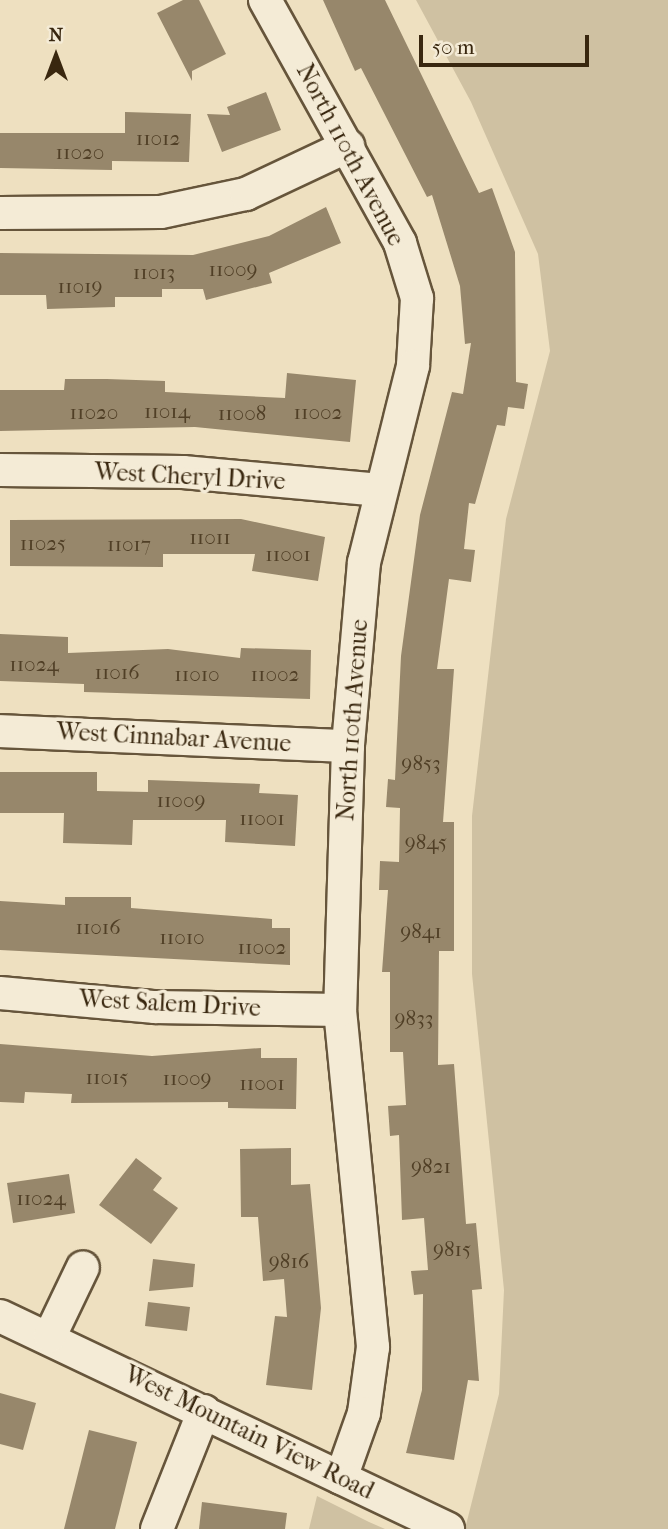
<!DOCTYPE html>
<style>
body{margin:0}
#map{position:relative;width:668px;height:1529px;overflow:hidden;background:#eee0c0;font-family:"IM FELL French Canon",serif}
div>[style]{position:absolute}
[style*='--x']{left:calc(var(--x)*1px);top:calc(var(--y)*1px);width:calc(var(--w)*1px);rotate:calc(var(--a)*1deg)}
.green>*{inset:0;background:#cfc1a2}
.building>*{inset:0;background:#97876b}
.roads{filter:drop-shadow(2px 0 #66553b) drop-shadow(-2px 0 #66553b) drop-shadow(0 2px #66553b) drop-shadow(0 -2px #66553b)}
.minor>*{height:32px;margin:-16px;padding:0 16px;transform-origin:16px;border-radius:16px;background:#f4ebd6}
span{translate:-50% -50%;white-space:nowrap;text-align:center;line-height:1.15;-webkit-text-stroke:7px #f4ebd6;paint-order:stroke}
.number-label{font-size:21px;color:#503f26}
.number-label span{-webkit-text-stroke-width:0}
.street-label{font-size:24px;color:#39270f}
.north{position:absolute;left:21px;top:21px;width:70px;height:70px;-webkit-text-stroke:5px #f4ebd6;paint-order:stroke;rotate:0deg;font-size:19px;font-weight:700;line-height:28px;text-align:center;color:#39270f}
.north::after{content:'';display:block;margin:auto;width:24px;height:32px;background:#39270f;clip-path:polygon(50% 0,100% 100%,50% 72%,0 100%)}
.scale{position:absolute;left:419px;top:35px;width:170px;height:32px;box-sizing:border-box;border:4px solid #39270f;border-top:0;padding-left:9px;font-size:21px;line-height:24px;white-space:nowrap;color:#39270f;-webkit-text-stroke:5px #f4ebd6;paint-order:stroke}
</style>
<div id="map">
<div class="green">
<i style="clip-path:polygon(416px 0,668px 0,668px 1529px,465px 1529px,499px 1394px,504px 1290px,472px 974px,472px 816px,506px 519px,550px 351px,538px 254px,471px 102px)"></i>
<i style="clip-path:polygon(317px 1496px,369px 1522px,385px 1529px,309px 1529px)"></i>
</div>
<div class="building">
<i style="clip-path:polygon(183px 0,199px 0,226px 54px,192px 71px,192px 81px,157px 13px)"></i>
<i style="clip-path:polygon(323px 0,385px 0,479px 193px,492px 188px,515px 252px,516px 382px,528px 384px,524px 409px,508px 407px,505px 426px,497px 425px,475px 504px,469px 503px,464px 549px,475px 550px,471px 582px,449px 579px,437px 669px,454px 669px,443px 822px,454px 822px,454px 951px,439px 951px,438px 1065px,454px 1064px,466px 1224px,476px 1223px,482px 1289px,472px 1290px,479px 1381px,468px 1380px,454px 1460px,406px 1453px,422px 1390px,423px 1294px,414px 1295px,411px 1271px,428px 1270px,424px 1218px,402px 1220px,399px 1135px,390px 1136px,388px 1106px,406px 1105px,403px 1052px,390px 1052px,390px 972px,382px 972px,388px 890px,379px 890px,380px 861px,399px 862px,400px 808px,386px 807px,388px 779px,395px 780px,401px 656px,420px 515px,452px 392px,463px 394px,471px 343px,465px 344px,460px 286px,432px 195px,427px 197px,361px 68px,355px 71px)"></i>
<i style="clip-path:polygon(266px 92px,281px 130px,222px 152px,207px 114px,230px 115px,227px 107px)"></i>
<i style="clip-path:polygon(125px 112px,191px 114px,189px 162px,112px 161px,112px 170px,0 168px,0 133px,125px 133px)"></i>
<i style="clip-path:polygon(326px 207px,341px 243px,269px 273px,272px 283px,206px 300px,203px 289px,162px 289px,162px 297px,115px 297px,115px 307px,47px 309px,46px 295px,0 295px,0 253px,193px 255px,269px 236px)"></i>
<i style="clip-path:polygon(287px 373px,356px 380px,350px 442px,195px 427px,0 431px,0 390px,64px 390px,65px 379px,107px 379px,165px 381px,165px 392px,285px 398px)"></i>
<i style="clip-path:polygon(241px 519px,325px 537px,318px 581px,252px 571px,255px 554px,163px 554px,163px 567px,10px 566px,10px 520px)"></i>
<i style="clip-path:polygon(0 634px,68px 637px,68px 653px,168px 649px,240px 658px,241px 648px,311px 650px,310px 699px,84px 692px,84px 684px,0 681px)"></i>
<i style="clip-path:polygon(0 772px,97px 772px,97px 791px,148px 792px,148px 780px,260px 784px,259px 793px,298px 795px,295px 846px,225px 842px,226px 820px,133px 820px,132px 845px,63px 843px,64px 813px,0 813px)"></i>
<i style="clip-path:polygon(65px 897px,131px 897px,131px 908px,272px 919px,272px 928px,290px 928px,290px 965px,0 950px,0 901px,65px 905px)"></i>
<i style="clip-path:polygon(0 1044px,152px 1056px,261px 1048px,261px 1058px,297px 1058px,296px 1109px,228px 1108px,228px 1102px,71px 1103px,72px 1094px,25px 1092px,24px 1103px,0 1102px)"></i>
<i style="clip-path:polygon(291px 1148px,291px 1185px,310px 1184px,315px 1238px,321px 1308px,312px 1390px,266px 1385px,275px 1316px,287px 1317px,284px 1279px,263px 1281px,258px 1217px,241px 1217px,240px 1149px)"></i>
<i style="clip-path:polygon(136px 1158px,162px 1178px,153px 1190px,178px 1208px,151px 1244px,99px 1205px)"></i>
<i style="clip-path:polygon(69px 1174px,75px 1213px,13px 1223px,7px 1183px)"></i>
<i style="clip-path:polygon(153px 1259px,195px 1264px,193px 1287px,149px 1291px)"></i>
<i style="clip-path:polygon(148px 1302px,190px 1307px,187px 1331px,145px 1326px)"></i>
<i style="clip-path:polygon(0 1393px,36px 1403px,23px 1450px,0 1444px)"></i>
<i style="clip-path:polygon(89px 1430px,137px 1442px,115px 1529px,64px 1529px)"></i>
<i style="clip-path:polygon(202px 1502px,287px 1513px,285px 1529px,199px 1529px)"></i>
</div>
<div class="roads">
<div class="minor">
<i style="--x:265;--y:0;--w:278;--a:60.9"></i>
<i style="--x:400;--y:243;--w:58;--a:72.8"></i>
<i style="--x:417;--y:298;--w:68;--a:93.4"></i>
<i style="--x:413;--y:366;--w:202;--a:104"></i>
<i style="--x:364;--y:562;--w:185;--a:95"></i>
<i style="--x:348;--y:746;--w:264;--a:91.7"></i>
<i style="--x:340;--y:1010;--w:339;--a:84.4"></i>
<i style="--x:373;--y:1347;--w:67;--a:97.8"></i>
<i style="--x:364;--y:1413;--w:69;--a:109.5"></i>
<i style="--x:0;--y:213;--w:161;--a:-0.4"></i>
<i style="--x:161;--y:212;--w:87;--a:-12"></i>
<i style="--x:246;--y:194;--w:113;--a:-25.2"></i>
<i style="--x:0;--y:470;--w:183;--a:0.6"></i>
<i style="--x:183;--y:472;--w:198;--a:5.2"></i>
<i style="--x:0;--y:731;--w:348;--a:2.5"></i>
<i style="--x:0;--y:993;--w:156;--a:5.2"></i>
<i style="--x:155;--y:1007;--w:185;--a:0.9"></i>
<i style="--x:0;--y:1316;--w:496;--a:25.4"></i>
<i style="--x:50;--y:1336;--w:76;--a:-64.4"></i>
<i style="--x:157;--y:1529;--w:127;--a:-68.3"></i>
</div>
</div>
<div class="number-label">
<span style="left:158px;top:138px">11012</span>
<span style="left:80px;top:152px">11020</span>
<span style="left:233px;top:269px">11009</span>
<span style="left:154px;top:272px">11013</span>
<span style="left:80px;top:286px">11019</span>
<span style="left:167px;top:411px">11014</span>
<span style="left:94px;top:412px">11020</span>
<span style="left:318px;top:412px">11002</span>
<span style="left:242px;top:413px">11008</span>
<span style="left:210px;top:537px">11011</span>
<span style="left:43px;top:543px">11025</span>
<span style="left:129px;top:544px">11017</span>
<span style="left:288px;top:554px">11001</span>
<span style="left:34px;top:664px">11024</span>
<span style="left:117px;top:672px">11016</span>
<span style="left:197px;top:674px">11010</span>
<span style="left:275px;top:674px">11002</span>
<span style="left:421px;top:763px">9853</span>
<span style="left:181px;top:800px">11009</span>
<span style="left:262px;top:818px">11001</span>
<span style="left:426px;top:842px">9845</span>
<span style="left:98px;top:927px">11016</span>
<span style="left:421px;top:931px">9841</span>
<span style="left:182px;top:937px">11010</span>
<span style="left:262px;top:947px">11002</span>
<span style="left:414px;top:1018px">9833</span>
<span style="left:107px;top:1077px">11015</span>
<span style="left:187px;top:1078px">11009</span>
<span style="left:262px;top:1083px">11001</span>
<span style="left:431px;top:1166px">9821</span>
<span style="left:41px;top:1198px">11024</span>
<span style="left:452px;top:1249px">9815</span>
<span style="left:289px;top:1261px">9816</span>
</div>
<div class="street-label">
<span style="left:350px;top:155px;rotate:62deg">North 110th Avenue</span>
<span style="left:190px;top:477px;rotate:3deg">West Cheryl Drive</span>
<span style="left:353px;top:720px;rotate:-86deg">North 110th Avenue</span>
<span style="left:174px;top:738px;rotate:3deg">West Cinnabar Avenue</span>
<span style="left:170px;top:1004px;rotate:3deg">West Salem Drive</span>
<span style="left:249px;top:1433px;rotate:26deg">West Mountain View Road</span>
</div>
<div class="north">N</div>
<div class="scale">50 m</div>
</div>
